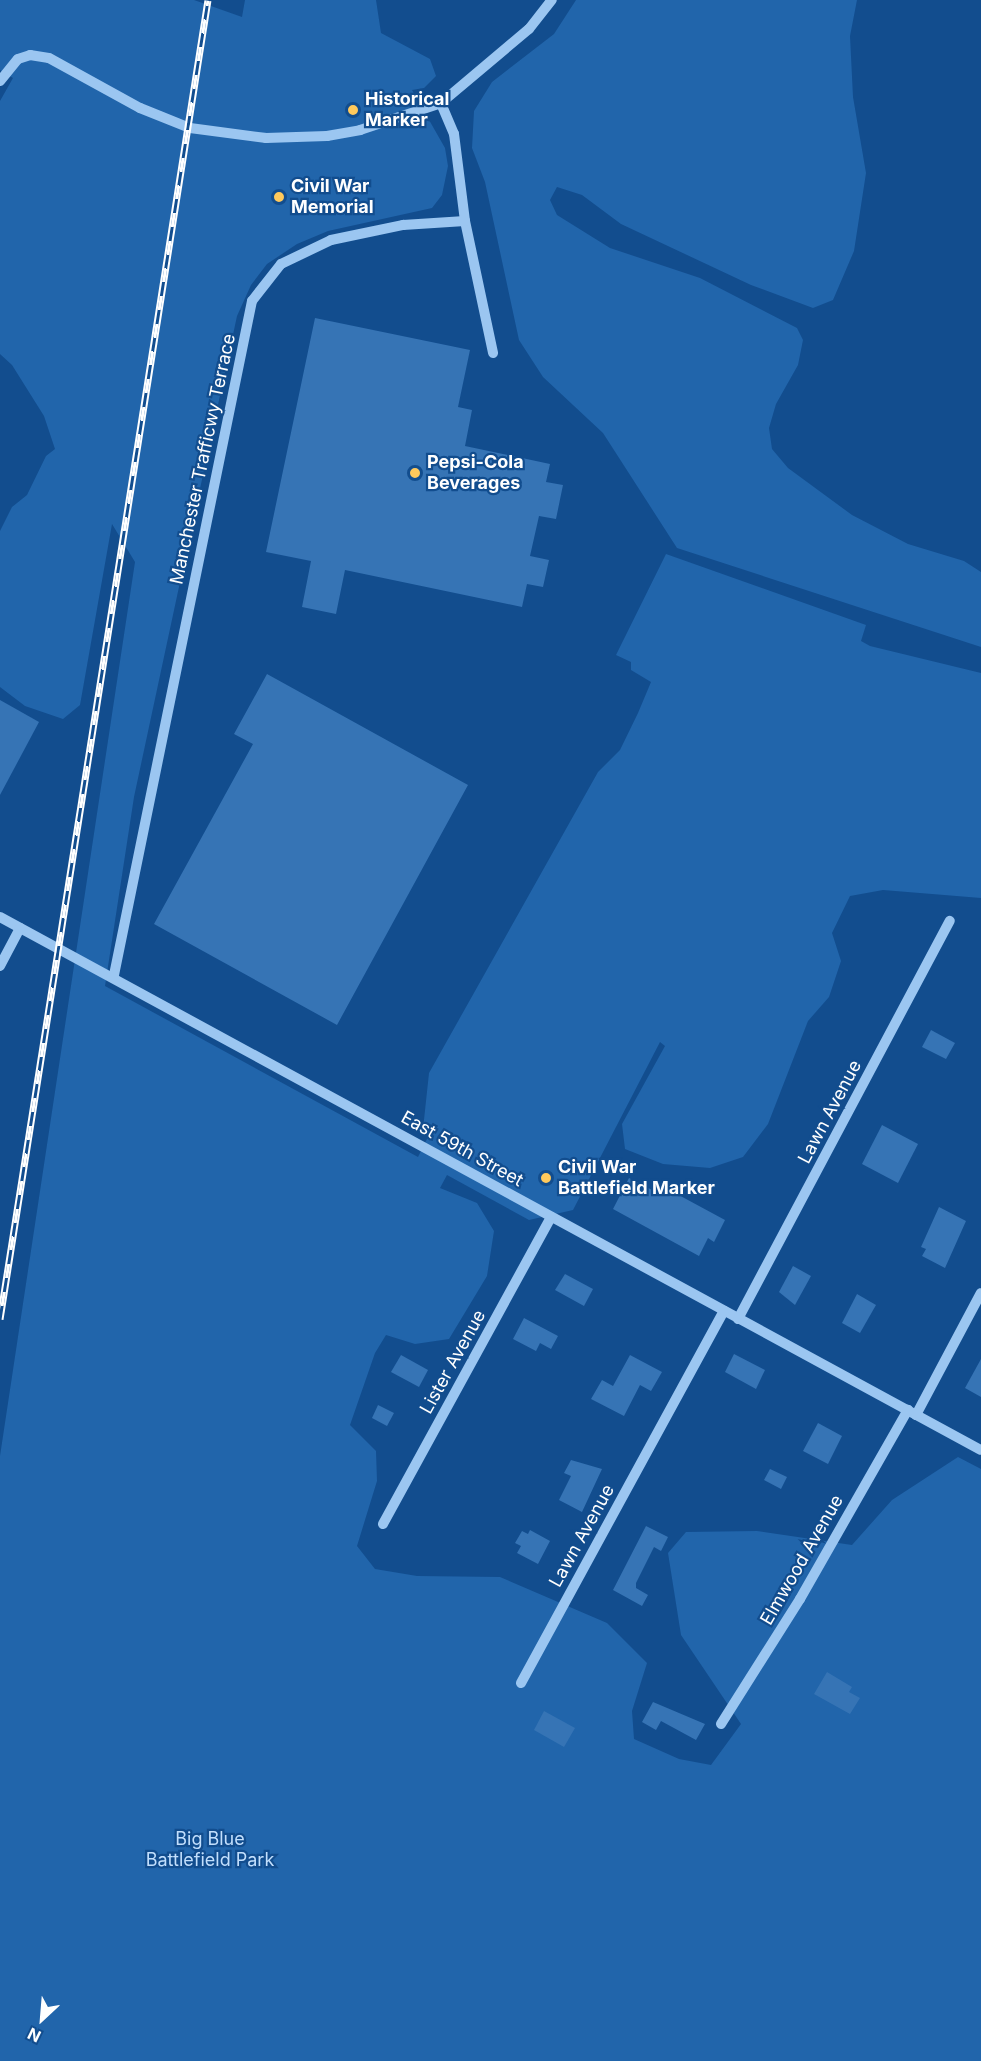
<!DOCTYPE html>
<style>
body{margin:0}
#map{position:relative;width:981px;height:2061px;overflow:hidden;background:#124d8e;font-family:Inter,sans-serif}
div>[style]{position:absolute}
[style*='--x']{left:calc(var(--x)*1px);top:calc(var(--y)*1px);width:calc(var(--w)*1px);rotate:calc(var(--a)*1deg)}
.green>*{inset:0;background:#2165ab}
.building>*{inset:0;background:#3674b5}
.minor>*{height:10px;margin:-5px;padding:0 5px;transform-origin:5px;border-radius:5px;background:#9bc6f1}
.rail>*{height:7px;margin-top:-3.5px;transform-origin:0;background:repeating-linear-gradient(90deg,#124d8e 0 14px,#fff 0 28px);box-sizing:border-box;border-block:2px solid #fff}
.dots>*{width:16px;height:16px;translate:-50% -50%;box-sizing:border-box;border:3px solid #124d8e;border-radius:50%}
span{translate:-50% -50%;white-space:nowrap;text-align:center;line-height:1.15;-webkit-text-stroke:4.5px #124d8e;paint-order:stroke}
.poi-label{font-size:18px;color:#fff;font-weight:700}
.left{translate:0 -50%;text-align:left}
.street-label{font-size:18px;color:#fff}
.park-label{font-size:18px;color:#c2dffd}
.north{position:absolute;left:12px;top:1989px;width:60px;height:60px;-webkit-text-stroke:4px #124d8e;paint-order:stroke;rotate:206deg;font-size:16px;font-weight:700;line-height:24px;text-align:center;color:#fff}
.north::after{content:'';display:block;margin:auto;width:21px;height:27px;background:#fff;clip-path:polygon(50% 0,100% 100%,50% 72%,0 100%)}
</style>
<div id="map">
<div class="green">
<i style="clip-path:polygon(0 0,194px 0,242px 17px,245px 0,376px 0,381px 33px,430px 59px,436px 76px,424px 88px,412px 90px,445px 148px,448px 166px,442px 195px,432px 208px,328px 231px,297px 244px,267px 264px,251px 285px,237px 316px,134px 797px,105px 986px,418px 1157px,430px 1133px,423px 1129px,429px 1073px,598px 772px,620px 750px,638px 713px,651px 682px,631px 670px,631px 662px,616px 655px,666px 554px,866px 625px,861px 641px,870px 646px,981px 673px,981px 898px,883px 890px,850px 896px,832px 933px,841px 961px,829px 997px,808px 1021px,768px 1124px,743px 1157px,710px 1168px,663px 1164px,625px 1149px,622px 1124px,665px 1046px,660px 1042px,573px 1210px,529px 1220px,447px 1175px,440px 1188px,477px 1203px,494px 1231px,487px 1276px,449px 1339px,415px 1344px,386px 1335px,375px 1353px,350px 1425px,376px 1451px,377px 1481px,357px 1546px,375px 1569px,417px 1576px,500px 1577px,607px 1623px,647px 1663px,632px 1711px,634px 1739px,679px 1759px,711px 1765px,741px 1724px,681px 1635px,668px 1553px,686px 1532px,757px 1531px,852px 1545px,892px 1500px,958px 1457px,981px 1469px,981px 2061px,0 2061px,0 1456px,135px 562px,112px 524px,80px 705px,63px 719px,25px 706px,0 687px,0 531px,12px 507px,27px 495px,46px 456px,55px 449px,44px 416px,12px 365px,0 354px,0 101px,13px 78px,0 70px)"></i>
<i style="clip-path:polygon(576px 0,857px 0,850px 36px,853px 97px,866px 173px,854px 251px,833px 300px,813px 308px,751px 285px,621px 224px,582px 195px,557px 187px,550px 200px,557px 215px,610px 248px,700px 278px,797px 328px,803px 340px,798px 365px,776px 404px,769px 428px,772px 449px,788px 468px,852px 515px,908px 544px,964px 561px,981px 572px,981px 647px,677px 548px,603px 433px,543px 377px,519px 340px,485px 182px,472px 148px,474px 111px,492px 82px,554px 34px)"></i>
</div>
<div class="building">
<i style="clip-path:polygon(315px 318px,470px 350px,458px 407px,472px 410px,465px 446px,550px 464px,546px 482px,563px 485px,556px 519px,539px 516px,530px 556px,549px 560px,543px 587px,527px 584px,522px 607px,345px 570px,336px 614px,302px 607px,311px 561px,266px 552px)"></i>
<i style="clip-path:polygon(267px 674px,468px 785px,337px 1025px,154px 924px,253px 744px,234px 734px)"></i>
<i style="clip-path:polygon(0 700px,39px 722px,0 795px)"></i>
<i style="clip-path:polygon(931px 1030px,955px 1043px,946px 1059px,922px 1047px)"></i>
<i style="clip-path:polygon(882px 1125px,918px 1144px,898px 1183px,862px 1164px)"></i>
<i style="clip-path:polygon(629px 1178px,658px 1193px,662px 1186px,725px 1220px,714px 1242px,708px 1238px,699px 1256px,613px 1209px)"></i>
<i style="clip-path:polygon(939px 1207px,966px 1221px,945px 1268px,922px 1256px,926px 1249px,921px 1247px)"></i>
<i style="clip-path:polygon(793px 1266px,811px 1276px,795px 1305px,779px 1292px)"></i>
<i style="clip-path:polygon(565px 1274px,593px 1289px,584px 1306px,555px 1290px)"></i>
<i style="clip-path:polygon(857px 1294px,876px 1305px,860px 1333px,842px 1323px)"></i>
<i style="clip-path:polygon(524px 1318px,558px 1336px,551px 1349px,540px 1343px,536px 1351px,513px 1339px)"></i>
<i style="clip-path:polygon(734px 1354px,765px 1370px,756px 1389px,725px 1372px)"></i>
<i style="clip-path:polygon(401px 1355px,428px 1370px,419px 1387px,391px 1372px)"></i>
<i style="clip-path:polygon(630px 1355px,662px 1372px,651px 1391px,640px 1385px,624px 1416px,591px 1399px,602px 1380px,613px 1386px)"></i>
<i style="clip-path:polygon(981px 1359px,981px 1397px,965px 1388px)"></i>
<i style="clip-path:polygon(378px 1405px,394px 1413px,387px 1426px,372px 1418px)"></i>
<i style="clip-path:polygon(818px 1423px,842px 1436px,828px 1464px,803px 1451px)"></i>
<i style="clip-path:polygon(571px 1460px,602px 1469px,582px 1512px,559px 1500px,571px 1476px,564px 1473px)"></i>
<i style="clip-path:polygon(770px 1469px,787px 1477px,781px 1489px,764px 1480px)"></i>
<i style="clip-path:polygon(646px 1526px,668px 1537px,661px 1551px,654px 1547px,636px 1583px,636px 1588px,648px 1595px,642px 1606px,613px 1590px)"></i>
<i style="clip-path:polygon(530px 1530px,550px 1541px,538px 1564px,517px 1553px,521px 1546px,515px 1543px,522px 1531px,528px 1534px)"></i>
<i style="clip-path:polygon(827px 1672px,852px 1687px,849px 1692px,860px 1698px,850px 1714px,814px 1694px)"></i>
<i style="clip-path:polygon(653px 1702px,705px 1724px,696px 1740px,661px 1721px,656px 1730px,642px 1722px)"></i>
<i style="clip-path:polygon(544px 1711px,575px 1728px,564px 1747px,534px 1730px)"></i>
</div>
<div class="minor">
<i style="--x:0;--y:81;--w:28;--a:-51"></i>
<i style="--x:18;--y:59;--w:13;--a:-18"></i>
<i style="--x:30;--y:55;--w:19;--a:9"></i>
<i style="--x:49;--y:58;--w:104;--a:28.8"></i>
<i style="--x:140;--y:108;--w:54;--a:21.8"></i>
<i style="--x:190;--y:128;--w:77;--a:7.5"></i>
<i style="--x:266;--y:138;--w:61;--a:-1.9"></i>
<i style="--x:327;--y:136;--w:34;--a:-10"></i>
<i style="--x:360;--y:130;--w:85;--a:-18.4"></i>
<i style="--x:441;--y:103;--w:115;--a:-40.1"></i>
<i style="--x:529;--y:29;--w:37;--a:-52"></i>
<i style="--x:465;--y:221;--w:135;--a:78"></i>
<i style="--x:0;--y:917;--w:1116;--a:28.52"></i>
<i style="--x:0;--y:966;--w:43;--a:-62.2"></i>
<i style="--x:114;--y:975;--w:688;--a:-78.43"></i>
<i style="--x:252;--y:301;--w:47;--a:-51.9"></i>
<i style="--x:281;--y:264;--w:55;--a:-25.6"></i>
<i style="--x:331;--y:240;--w:74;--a:-11.8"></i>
<i style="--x:403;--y:225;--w:62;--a:-3.7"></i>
<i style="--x:465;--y:221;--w:88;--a:-97.2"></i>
<i style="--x:454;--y:134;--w:34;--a:-113"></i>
<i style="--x:738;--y:1319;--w:451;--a:-62"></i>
<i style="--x:916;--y:1415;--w:138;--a:-62"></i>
<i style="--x:383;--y:1524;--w:350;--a:-61.3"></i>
<i style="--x:521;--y:1683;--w:424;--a:-61.4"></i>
<i style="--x:721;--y:1724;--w:148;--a:-57.7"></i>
<i style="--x:800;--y:1599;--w:218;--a:-60.3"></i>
</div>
<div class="rail">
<i style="--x:0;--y:1319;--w:1335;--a:-81.04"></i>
</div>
<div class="dots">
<i style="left:353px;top:110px;background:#ffc95c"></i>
<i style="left:279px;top:197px;background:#ffc95c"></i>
<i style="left:415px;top:473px;background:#ffc95c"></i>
<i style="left:546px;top:1178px;background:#ffc95c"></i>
</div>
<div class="poi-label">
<span class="left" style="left:365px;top:110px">Historical<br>Marker</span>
<span class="left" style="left:291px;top:197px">Civil War<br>Memorial</span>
<span class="left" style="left:427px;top:473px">Pepsi-Cola<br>Beverages</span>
<span class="left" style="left:558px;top:1178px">Civil War<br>Battlefield Marker</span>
</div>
<div class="street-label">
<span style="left:203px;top:459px;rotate:-78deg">Manchester Trafficwy Terrace</span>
<span style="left:830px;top:1112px;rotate:-62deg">Lawn Avenue</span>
<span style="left:462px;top:1149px;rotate:29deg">East 59th Street</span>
<span style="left:453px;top:1362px;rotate:-61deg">Lister Avenue</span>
<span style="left:582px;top:1536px;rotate:-61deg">Lawn Avenue</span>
<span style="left:802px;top:1560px;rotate:-60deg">Elmwood Avenue</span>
</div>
<div class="park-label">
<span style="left:210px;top:1850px">Big Blue<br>Battlefield Park</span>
</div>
<div class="north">N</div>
</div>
